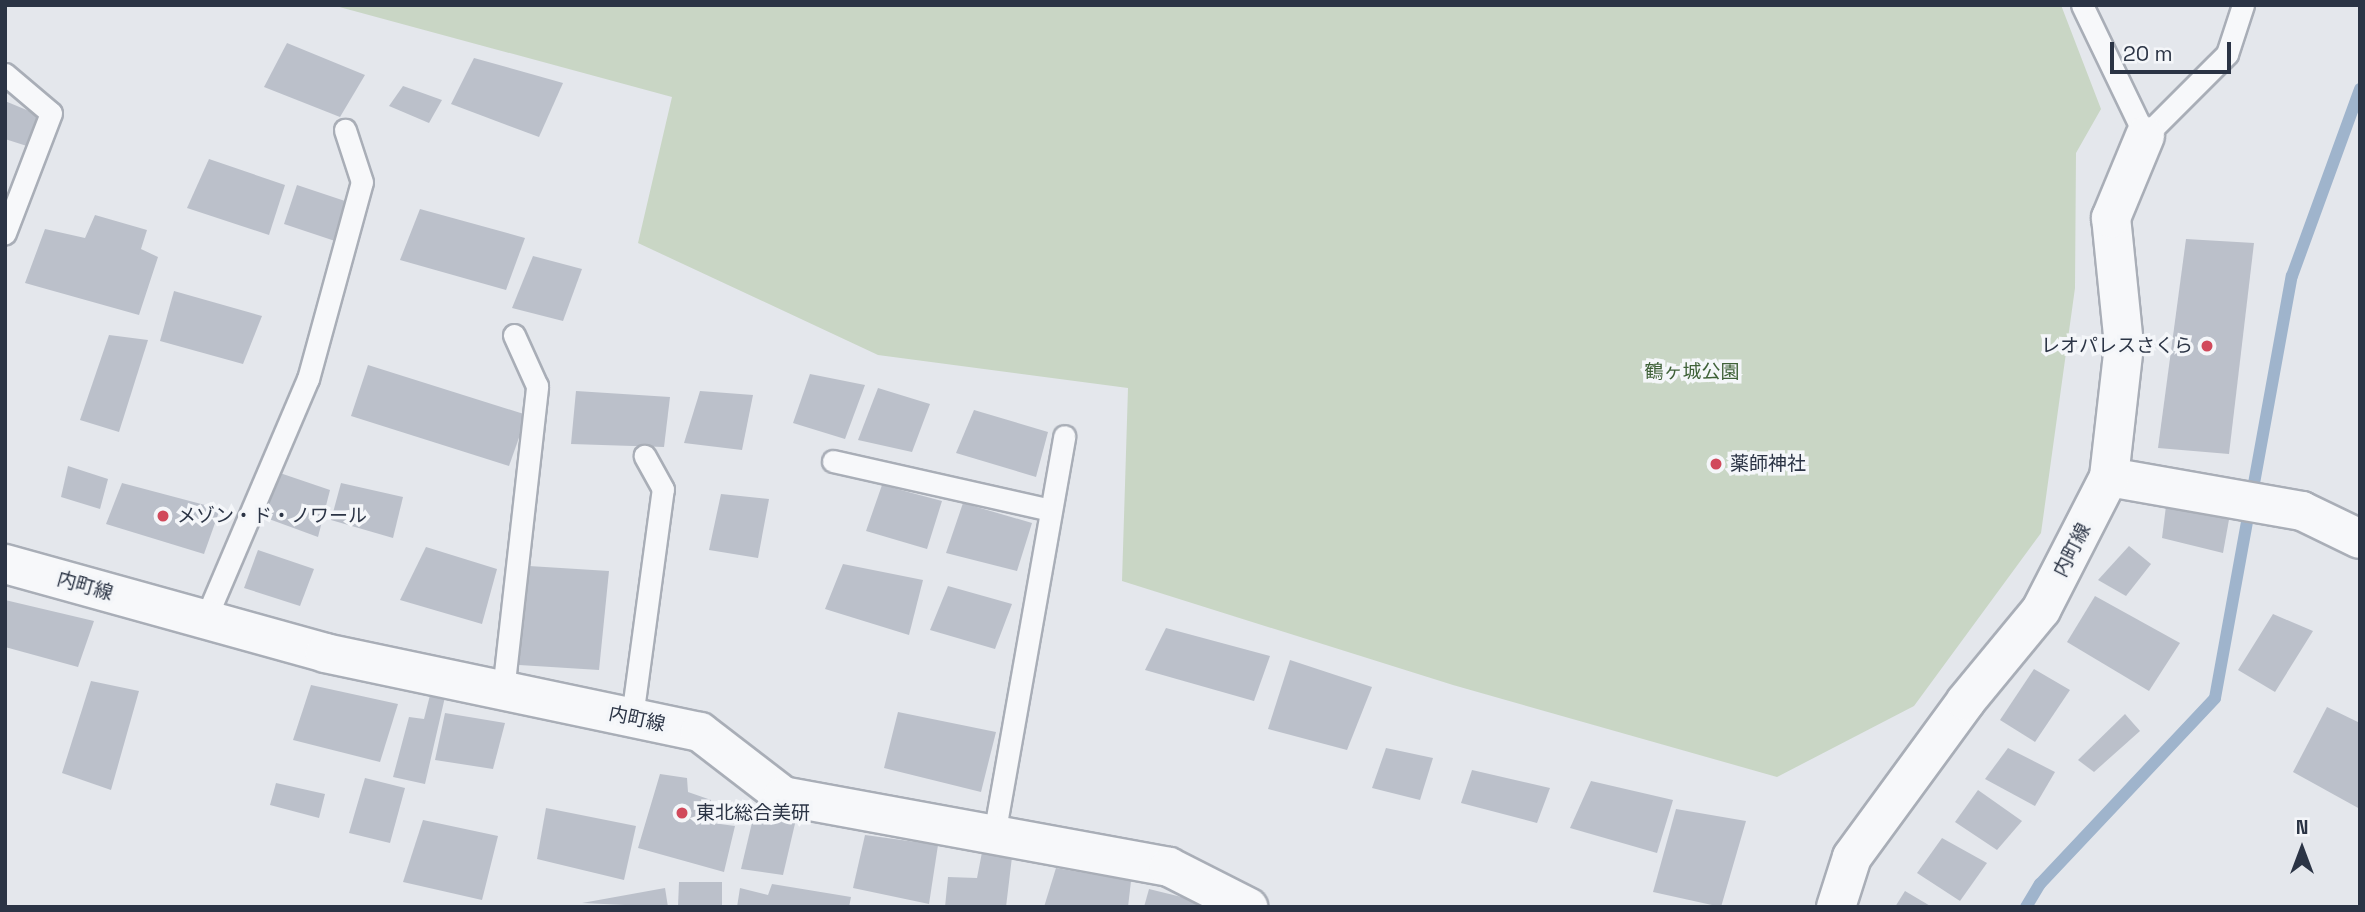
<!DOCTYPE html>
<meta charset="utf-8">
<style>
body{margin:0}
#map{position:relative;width:2365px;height:912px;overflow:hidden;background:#e4e7ec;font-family:"Space Grotesk","Noto Sans JP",sans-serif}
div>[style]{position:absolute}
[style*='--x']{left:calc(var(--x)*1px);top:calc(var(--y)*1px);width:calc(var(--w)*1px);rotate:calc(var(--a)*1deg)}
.green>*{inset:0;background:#c9d6c5}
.stream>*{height:12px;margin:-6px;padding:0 6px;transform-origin:6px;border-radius:6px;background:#9fb4cc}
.building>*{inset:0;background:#bbc0ca}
.roads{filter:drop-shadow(2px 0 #a9aeb7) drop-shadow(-2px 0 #a9aeb7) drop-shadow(0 2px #a9aeb7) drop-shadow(0 -2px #a9aeb7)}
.lane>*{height:21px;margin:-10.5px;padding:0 10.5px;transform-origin:10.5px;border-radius:10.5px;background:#f7f8fa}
.street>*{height:38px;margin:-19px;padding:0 19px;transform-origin:19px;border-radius:19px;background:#f7f8fa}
.dots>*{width:19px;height:19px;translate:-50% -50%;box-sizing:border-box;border:4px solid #f4f6f9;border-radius:50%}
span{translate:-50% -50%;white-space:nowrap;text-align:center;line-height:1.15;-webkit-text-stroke:7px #f4f6f9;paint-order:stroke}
.poi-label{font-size:19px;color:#2b3445}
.right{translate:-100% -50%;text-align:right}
.left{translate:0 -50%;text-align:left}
.park-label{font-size:19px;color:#3f6138}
.street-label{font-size:19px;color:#2b3445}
.frame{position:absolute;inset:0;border:7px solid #2b3445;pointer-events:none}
.north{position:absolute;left:2267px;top:814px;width:70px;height:70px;-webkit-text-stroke:5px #f4f6f9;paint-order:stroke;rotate:0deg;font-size:19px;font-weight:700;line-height:28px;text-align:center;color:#2b3445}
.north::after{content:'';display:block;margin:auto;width:24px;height:32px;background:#2b3445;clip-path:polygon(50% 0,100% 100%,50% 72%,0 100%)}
.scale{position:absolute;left:2110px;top:42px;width:121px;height:32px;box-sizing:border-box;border:4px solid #2b3445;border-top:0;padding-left:9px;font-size:21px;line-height:24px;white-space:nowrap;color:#2b3445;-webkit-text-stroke:5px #f4f6f9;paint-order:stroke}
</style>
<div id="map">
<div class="green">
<i style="clip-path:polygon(332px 5px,2061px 5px,2101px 109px,2076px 153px,2075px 288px,2041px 533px,1914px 706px,1777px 777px,1453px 685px,1122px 581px,1128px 388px,878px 355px,638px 243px,672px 97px)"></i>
</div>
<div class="stream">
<i style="--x:2026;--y:907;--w:27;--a:-59"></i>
<i style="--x:2040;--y:884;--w:255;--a:-46.7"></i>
<i style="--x:2215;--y:698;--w:429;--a:-79.7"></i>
<i style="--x:2292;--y:276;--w:199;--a:-70"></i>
</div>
<div class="building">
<i style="clip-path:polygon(287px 43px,365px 75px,340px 117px,264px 87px)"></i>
<i style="clip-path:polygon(474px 58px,563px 83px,539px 137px,451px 104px)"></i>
<i style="clip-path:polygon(403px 86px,442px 100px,429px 123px,389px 106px)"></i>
<i style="clip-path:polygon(5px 101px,41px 116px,30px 147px,5px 139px)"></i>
<i style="clip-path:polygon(209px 159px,285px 185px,269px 235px,187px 208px)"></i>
<i style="clip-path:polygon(297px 185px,345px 201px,338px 242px,284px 224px)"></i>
<i style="clip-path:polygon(420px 209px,525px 238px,506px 290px,400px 260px)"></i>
<i style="clip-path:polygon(95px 215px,147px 230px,141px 249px,158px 257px,139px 315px,25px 283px,45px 229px,85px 238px)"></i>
<i style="clip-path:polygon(2186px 239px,2254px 243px,2229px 454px,2158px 448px)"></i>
<i style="clip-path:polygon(533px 256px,582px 269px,563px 321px,512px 308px)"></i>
<i style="clip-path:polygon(174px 291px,262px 316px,243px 364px,160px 341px)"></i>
<i style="clip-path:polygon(109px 335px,148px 340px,119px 432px,80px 420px)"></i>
<i style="clip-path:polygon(368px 365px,527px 415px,509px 466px,351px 416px)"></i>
<i style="clip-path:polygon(810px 374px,865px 385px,845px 439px,793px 423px)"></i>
<i style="clip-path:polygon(878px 388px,930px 404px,912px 452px,858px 440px)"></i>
<i style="clip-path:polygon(576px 391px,670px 397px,664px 447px,571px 444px)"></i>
<i style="clip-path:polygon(700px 391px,753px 395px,742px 450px,684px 443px)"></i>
<i style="clip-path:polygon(974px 410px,1048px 432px,1036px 477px,956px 453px)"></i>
<i style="clip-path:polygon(68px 466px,108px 479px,100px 509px,61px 497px)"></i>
<i style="clip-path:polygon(277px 472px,330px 490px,318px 537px,258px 515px)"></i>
<i style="clip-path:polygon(122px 483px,220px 509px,204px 554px,106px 524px)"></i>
<i style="clip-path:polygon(341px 483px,403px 497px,393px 538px,331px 520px)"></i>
<i style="clip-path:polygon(882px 485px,942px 501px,927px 549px,866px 531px)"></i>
<i style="clip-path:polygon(721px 494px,769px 499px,758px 558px,709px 550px)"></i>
<i style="clip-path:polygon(963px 503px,1032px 523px,1017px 571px,946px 553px)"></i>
<i style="clip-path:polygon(2166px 506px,2230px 514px,2223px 553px,2162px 538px)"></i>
<i style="clip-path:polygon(2129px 546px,2151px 564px,2126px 596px,2098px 580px)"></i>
<i style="clip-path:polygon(426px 547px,497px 569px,482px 624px,400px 600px)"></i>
<i style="clip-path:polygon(258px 550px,314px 569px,300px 606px,244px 588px)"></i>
<i style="clip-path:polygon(843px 564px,923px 580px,909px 635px,825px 609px)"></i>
<i style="clip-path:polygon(529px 566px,609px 571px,599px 670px,519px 665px)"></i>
<i style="clip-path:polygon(948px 586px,1012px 604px,995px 649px,930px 630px)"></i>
<i style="clip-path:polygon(2095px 596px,2180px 643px,2149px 691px,2067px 642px)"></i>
<i style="clip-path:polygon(5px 600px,94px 621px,78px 667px,5px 647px)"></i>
<i style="clip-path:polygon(2273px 614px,2313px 631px,2275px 692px,2238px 670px)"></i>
<i style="clip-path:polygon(1166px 628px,1270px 656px,1254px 701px,1145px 670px)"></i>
<i style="clip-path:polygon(1290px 660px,1372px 687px,1347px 750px,1268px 729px)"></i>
<i style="clip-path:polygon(2034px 669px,2070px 690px,2035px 742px,2000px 720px)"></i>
<i style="clip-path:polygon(91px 681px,139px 691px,111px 790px,62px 773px)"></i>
<i style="clip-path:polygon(311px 685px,398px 704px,380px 762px,293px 740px)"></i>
<i style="clip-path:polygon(430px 695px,445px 697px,425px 784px,393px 777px,409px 717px,424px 719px)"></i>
<i style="clip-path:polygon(2327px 707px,2360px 723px,2360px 809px,2293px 772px)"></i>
<i style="clip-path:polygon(898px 712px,996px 732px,981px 792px,884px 768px)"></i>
<i style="clip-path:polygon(445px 713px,505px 723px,493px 769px,435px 760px)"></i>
<i style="clip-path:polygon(2125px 714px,2140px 731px,2094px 772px,2078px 760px)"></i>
<i style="clip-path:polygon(1386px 748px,1433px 758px,1420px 800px,1372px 788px)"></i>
<i style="clip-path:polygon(2008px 748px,2055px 772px,2035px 806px,1985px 779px)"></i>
<i style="clip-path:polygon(1472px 770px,1550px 788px,1537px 823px,1461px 803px)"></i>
<i style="clip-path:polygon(660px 774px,687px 778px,688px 792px,711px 800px,705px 822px,735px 826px,724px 872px,638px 848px)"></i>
<i style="clip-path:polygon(365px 778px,405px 788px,390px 843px,349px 833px)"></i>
<i style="clip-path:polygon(1591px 781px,1673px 800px,1657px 853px,1570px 828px)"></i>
<i style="clip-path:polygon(276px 783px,325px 794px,319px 818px,270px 805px)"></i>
<i style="clip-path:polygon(1978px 790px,2022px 821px,1997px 850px,1955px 822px)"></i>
<i style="clip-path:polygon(546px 808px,636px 826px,624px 880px,537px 859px)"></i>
<i style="clip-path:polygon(1676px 809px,1746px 821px,1721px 907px,1653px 892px)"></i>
<i style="clip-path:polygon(755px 810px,797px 815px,783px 875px,741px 869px)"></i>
<i style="clip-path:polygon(423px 820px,498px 836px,482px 900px,403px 882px)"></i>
<i style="clip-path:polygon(865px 835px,938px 845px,929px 904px,853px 888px)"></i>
<i style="clip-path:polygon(1942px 838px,1987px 863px,1960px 901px,1917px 873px)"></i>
<i style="clip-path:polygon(983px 847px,1012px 857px,1006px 907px,945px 907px,948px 877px,977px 878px)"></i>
<i style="clip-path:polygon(1056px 868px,1131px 881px,1128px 907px,1044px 907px)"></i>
<i style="clip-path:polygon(679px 882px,722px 882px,722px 907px,678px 907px)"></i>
<i style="clip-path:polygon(772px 884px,851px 897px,849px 907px,737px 907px,740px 888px,768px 895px)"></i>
<i style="clip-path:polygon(665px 888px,668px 907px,582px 903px)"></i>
<i style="clip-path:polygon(1149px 889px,1210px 904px,1209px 907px,1144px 907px)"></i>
<i style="clip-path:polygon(1905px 891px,1932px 907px,1895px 907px)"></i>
</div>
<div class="roads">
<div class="lane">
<i style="--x:2082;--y:5;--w:145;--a:64.3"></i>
<i style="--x:2145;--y:136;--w:116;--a:-45"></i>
<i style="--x:2227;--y:54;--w:52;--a:-71.9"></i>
<i style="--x:5;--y:74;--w:60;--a:40.3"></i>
<i style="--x:51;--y:113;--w:129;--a:111"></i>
<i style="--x:833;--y:461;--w:223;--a:12.7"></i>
<i style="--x:205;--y:620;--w:262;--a:-66.9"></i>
<i style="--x:308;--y:379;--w:204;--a:-74.7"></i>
<i style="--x:362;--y:182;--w:55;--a:-108.1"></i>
<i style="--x:503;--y:691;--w:307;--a:-83.6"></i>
<i style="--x:537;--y:386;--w:56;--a:-114.3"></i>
<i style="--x:632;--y:717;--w:230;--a:-82.3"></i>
<i style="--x:663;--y:489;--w:38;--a:-119"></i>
<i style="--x:994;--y:835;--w:405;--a:-80"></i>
</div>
<div class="street">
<i style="--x:2109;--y:477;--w:196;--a:10"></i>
<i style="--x:2302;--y:511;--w:64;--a:25.8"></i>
<i style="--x:5;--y:564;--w:332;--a:15.5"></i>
<i style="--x:325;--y:653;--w:383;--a:11.9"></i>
<i style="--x:700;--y:732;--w:105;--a:37.6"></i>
<i style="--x:783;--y:796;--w:392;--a:10.4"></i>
<i style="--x:1169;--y:867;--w:89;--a:26.9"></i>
<i style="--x:1836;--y:907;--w:52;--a:-72.3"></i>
<i style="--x:1852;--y:857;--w:193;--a:-53.8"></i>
<i style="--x:1966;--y:701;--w:118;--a:-50.5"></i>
<i style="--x:2041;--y:610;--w:149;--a:-62.9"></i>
<i style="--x:2109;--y:477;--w:133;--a:-83.5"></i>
<i style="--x:2124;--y:345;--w:128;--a:-95.8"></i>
<i style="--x:2111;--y:218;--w:89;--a:-67.5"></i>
</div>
</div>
<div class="dots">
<i style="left:2207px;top:346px;background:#d1495b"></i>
<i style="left:1716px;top:464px;background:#d1495b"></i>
<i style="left:163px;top:516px;background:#d1495b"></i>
<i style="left:682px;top:813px;background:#d1495b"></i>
</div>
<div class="poi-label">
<span class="right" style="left:2193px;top:346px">レオパレスさくら</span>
<span class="left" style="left:1730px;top:464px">薬師神社</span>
<span class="left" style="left:177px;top:516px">メゾン・ド・ノワール</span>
<span class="left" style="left:696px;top:813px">東北総合美研</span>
</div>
<div class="park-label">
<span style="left:1692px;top:372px">鶴ヶ城公園</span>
</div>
<div class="street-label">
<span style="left:2072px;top:550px;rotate:-63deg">内町線</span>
<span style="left:85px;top:586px;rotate:16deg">内町線</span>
<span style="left:637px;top:719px;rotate:12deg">内町線</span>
</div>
<div class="frame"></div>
<div class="north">N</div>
<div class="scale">20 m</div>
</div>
